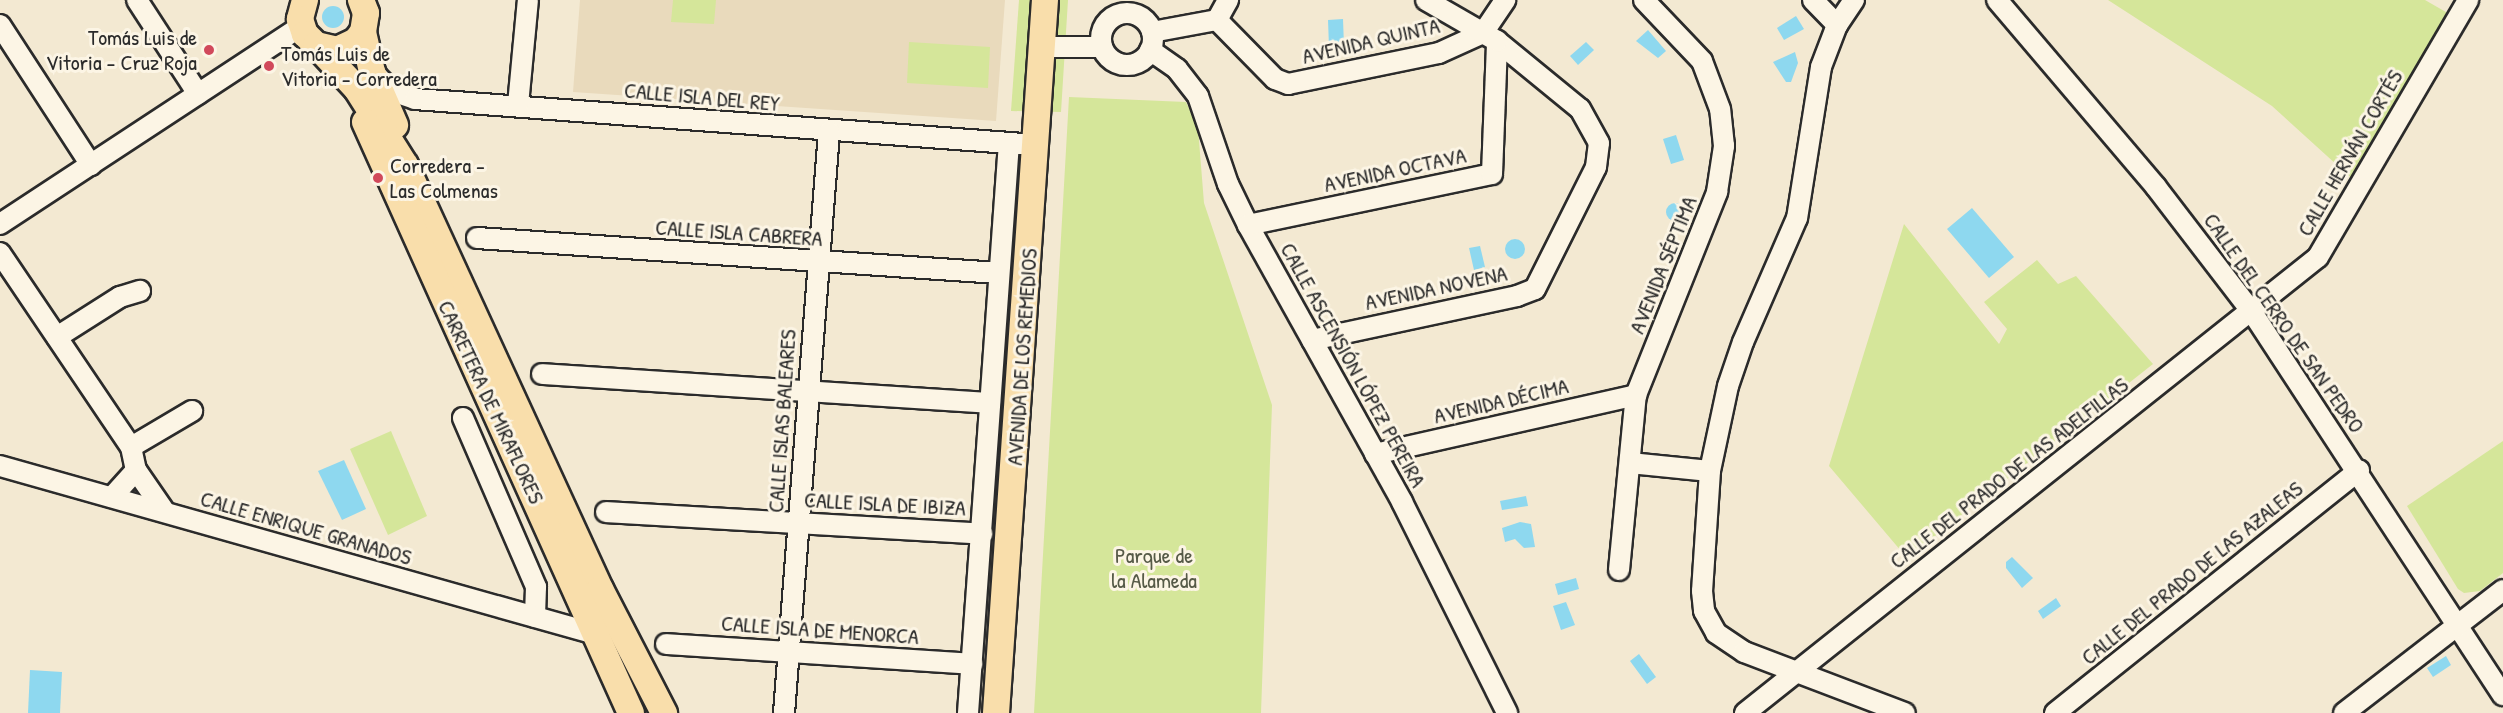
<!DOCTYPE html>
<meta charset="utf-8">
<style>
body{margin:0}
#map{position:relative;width:2503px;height:713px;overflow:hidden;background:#f3e9d2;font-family:"Patrick Hand",sans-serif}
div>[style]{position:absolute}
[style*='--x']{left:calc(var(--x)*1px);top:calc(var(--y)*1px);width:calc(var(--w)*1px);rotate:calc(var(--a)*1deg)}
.built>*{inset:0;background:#e9dabc}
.green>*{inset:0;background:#d5e69a}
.water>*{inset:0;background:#8ed8ef}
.round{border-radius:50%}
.roads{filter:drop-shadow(2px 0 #2b2b2b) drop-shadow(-2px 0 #2b2b2b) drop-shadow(0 2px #2b2b2b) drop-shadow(0 -2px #2b2b2b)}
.minor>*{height:20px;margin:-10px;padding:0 10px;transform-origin:10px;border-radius:10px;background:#fcf5e5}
.minor>.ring{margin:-10px;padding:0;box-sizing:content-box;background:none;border:20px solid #fcf5e5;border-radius:50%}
.major>*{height:26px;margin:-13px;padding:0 13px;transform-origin:13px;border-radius:13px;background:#f9deab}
.dots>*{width:16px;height:16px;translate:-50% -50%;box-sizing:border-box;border:3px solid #fcf5e5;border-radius:50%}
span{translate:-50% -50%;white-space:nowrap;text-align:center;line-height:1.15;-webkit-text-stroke:6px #fcf5e5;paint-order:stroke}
.poi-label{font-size:22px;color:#2b2b2b}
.right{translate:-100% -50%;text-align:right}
.left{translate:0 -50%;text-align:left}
.street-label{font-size:22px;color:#2b2b2b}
.park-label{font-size:22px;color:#565a47}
</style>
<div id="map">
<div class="built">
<i style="clip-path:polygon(580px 0,1005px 0,996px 121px,573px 92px)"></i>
</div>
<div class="green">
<i style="clip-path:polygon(673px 0,716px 0,714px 24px,671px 22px)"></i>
<i style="clip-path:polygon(1019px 0,1068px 0,1061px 112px,1011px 111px)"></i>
<i style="clip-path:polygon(2108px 0,2425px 0,2458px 19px,2359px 185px,2272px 106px)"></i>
<i style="clip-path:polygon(909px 42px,990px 47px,988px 88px,907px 83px)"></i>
<i style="clip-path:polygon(1069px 97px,1186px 102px,1198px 128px,1204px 203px,1272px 405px,1261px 713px,1034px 713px)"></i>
<i style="clip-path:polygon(1904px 224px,1999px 344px,2007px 329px,1984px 302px,2037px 260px,2058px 284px,2076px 276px,2153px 364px,1907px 558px,1829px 466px)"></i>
<i style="clip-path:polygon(391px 431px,427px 516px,388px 535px,350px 449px)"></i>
<i style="clip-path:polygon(2503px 441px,2503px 573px,2480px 591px,2464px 593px,2458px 589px,2407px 506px)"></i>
</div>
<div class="water">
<i class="round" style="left:322px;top:6px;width:22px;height:22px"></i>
<i style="clip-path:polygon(1796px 16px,1804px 29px,1784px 40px,1777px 28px)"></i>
<i style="clip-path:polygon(1343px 19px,1344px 46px,1329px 47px,1328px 20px)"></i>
<i style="clip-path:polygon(1648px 30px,1666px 51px,1658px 58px,1636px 41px)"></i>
<i style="clip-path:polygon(1586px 42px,1594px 50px,1578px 65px,1570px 56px)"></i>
<i style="clip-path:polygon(1795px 52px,1798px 63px,1791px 82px,1786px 82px,1773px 62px)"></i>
<i style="clip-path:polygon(1676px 135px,1684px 160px,1671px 164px,1663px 139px)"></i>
<i class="round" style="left:1666px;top:203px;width:18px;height:18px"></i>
<i style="clip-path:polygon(1972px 208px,2014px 257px,1989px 278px,1947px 229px)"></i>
<i class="round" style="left:1505px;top:239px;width:20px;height:20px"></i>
<i style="clip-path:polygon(1480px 246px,1485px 267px,1474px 270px,1469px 248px)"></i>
<i style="clip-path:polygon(344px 460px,366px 509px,342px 520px,318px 471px)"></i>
<i style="clip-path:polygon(1526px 496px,1528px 506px,1502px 510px,1500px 501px)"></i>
<i style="clip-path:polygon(1520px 522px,1531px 524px,1535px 547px,1524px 548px,1515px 539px,1505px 542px,1502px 528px)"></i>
<i style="clip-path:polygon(2012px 557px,2033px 578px,2022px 588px,2006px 568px,2006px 562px)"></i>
<i style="clip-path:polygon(1576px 578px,1579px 589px,1558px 595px,1555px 584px)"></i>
<i style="clip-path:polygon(2056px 598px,2061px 606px,2043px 619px,2038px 611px)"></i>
<i style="clip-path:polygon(1566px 602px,1575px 625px,1561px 630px,1553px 606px)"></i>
<i style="clip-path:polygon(1639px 654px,1656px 677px,1647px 684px,1630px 661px)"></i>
<i style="clip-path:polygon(2446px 656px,2451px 665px,2433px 677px,2427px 668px)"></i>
<i style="clip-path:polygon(30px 670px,62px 672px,60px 713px,28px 713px)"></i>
</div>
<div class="roads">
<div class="minor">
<i style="--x:137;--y:0;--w:112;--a:57"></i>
<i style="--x:1813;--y:0;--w:35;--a:46"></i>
<i style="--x:1854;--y:0;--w:30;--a:124"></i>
<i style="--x:1837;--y:25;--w:45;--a:110.9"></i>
<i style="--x:1821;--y:67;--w:153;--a:99"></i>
<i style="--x:1797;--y:218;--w:135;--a:113.5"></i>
<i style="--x:1743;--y:342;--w:46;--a:108.8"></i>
<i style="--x:1728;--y:386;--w:87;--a:102"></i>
<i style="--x:1710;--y:471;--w:120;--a:93.8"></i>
<i style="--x:1702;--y:591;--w:20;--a:84"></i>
<i style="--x:1704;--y:611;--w:25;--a:61"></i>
<i style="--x:1716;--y:633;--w:34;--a:34"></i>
<i style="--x:1744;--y:652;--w:172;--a:20.8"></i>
<i style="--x:1997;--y:0;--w:245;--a:49.6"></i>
<i style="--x:2156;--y:187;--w:158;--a:52.5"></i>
<i style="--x:2252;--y:312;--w:458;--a:56.8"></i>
<i class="ring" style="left:1101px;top:13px;width:32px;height:32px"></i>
<i style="--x:1217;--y:20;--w:83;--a:45.5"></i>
<i style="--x:1275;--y:79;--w:14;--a:21"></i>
<i style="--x:1288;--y:84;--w:154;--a:-11.6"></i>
<i style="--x:1439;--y:53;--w:48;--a:-24.4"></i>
<i style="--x:1483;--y:33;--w:40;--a:-56"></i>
<i style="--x:1217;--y:20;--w:23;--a:-61"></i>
<i style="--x:0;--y:25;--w:167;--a:57"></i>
<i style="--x:1152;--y:32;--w:66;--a:-10.5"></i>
<i style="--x:1042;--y:47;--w:60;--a:0"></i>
<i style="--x:1150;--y:50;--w:33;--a:35"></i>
<i style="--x:1177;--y:69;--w:34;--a:52"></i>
<i style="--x:1198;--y:96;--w:93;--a:71.2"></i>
<i style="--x:1228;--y:184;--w:46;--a:64"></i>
<i style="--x:1248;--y:225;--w:317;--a:60.9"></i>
<i style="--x:1402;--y:502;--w:236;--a:63.5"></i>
<i style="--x:375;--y:74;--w:24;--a:45"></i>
<i style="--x:392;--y:91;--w:24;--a:19"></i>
<i style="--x:415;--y:99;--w:624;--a:4.23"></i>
<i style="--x:518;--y:105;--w:105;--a:-84.6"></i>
<i style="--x:0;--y:224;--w:360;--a:-33.3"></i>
<i style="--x:1248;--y:225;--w:249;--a:-11.8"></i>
<i style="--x:1492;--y:174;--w:133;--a:-87.8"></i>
<i style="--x:477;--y:238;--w:522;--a:3.84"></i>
<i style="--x:0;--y:253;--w:234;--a:56"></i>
<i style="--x:131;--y:447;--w:24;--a:78"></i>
<i style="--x:136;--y:470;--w:51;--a:55.4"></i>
<i style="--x:57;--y:337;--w:75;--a:-32.4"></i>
<i style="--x:120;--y:297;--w:21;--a:-17"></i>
<i style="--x:1312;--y:340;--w:210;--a:-12.1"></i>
<i style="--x:1517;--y:296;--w:19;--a:-21"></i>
<i style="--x:1535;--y:289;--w:136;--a:-63.4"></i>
<i style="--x:1596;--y:167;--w:24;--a:-83"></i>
<i style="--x:1599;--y:143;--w:39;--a:-119"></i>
<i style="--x:1580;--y:109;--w:107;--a:-140.7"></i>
<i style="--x:1497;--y:41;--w:82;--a:-150"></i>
<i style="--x:542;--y:374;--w:449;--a:3.7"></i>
<i style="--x:463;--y:418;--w:184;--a:66.6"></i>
<i style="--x:536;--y:587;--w:30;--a:92"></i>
<i style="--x:131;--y:447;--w:71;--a:-30.5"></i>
<i style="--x:1375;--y:454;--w:268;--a:-12.7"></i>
<i style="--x:1630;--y:463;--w:80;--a:5.7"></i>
<i style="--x:0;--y:466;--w:622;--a:15.76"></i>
<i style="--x:112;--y:497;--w:36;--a:-48"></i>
<i style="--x:606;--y:512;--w:377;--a:3.3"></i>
<i style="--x:1619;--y:570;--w:176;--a:-84.5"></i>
<i style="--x:1636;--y:395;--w:219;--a:-68.2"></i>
<i style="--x:1717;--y:192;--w:47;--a:-81.3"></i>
<i style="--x:1724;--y:146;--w:37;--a:-96"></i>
<i style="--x:1720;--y:109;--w:51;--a:-110.6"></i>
<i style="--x:1702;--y:61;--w:84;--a:-133.6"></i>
<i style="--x:666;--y:644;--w:307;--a:3.7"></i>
<i style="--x:784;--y:713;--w:583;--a:-85.57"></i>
<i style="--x:968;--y:713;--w:571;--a:-85.89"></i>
<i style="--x:1745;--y:713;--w:732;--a:-38.51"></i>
<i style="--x:2318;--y:257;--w:298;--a:-59.7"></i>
<i style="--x:2055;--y:713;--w:389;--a:-38.6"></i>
<i style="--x:2344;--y:713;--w:201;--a:-37.7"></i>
</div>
<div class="major">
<i style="--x:305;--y:0;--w:20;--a:105"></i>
<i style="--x:300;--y:19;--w:16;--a:72"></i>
<i style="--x:305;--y:34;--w:16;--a:45"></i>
<i style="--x:316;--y:45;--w:22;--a:13"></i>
<i style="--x:337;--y:50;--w:21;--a:-25"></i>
<i style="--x:356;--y:41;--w:11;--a:-52"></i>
<i style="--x:363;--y:32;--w:19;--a:-81"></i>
<i style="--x:366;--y:13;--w:14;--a:-111"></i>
<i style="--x:363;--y:32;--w:41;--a:77.3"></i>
<i style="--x:372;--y:72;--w:58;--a:66.5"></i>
<i style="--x:316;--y:45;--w:60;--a:47"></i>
<i style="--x:357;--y:89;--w:90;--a:57.7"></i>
<i style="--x:405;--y:165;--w:467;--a:65.3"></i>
<i style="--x:600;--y:589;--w:140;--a:62.7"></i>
<i style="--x:365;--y:122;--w:648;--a:65.77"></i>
<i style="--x:996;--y:713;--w:715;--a:-86.07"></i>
</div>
</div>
<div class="dots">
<i style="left:209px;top:50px;background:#d1495b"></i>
<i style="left:269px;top:66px;background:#d1495b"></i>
<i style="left:378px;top:178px;background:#d1495b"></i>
</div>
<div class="poi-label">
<span class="right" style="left:197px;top:50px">Tomás Luis de<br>Vitoria - Cruz Roja</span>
<span class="left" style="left:281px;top:66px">Tomás Luis de<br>Vitoria - Corredera</span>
<span class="left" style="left:390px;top:178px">Corredera -<br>Las Colmenas</span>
</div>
<div class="street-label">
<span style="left:1371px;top:41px;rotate:-13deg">AVENIDA QUINTA</span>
<span style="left:702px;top:97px;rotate:5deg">CALLE ISLA DEL REY</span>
<span style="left:2350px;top:153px;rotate:-60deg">CALLE HERNÁN CORTÉS</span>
<span style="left:1395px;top:170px;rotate:-12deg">AVENIDA OCTAVA</span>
<span style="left:739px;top:233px;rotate:4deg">CALLE ISLA CABRERA</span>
<span style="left:1663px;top:265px;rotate:-68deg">AVENIDA SÉPTIMA</span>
<span style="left:1436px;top:288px;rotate:-12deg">AVENIDA NOVENA</span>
<span style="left:2284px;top:323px;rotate:55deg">CALLE DEL CERRO DE SAN PEDRO</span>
<span style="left:1022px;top:357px;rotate:-86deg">AVENIDA DE LOS REMEDIOS</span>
<span style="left:1353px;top:365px;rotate:61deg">CALLE ASCENSIÓN LÓPEZ PEREIRA</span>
<span style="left:1501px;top:401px;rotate:-13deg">AVENIDA DÉCIMA</span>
<span style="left:491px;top:402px;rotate:65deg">CARRETERA DE MIRAFLORES</span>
<span style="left:782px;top:421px;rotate:-86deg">CALLE ISLAS BALEARES</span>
<span style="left:2009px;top:473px;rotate:-38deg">CALLE DEL PRADO DE LAS ADELFILLAS</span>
<span style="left:885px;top:504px;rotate:3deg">CALLE ISLA DE IBIZA</span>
<span style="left:306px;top:528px;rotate:16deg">CALLE ENRIQUE GRANADOS</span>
<span style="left:2192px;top:573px;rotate:-39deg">CALLE DEL PRADO DE LAS AZALEAS</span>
<span style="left:820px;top:630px;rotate:4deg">CALLE ISLA DE MENORCA</span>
</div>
<div class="park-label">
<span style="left:1154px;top:568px">Parque de<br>la Alameda</span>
</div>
</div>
